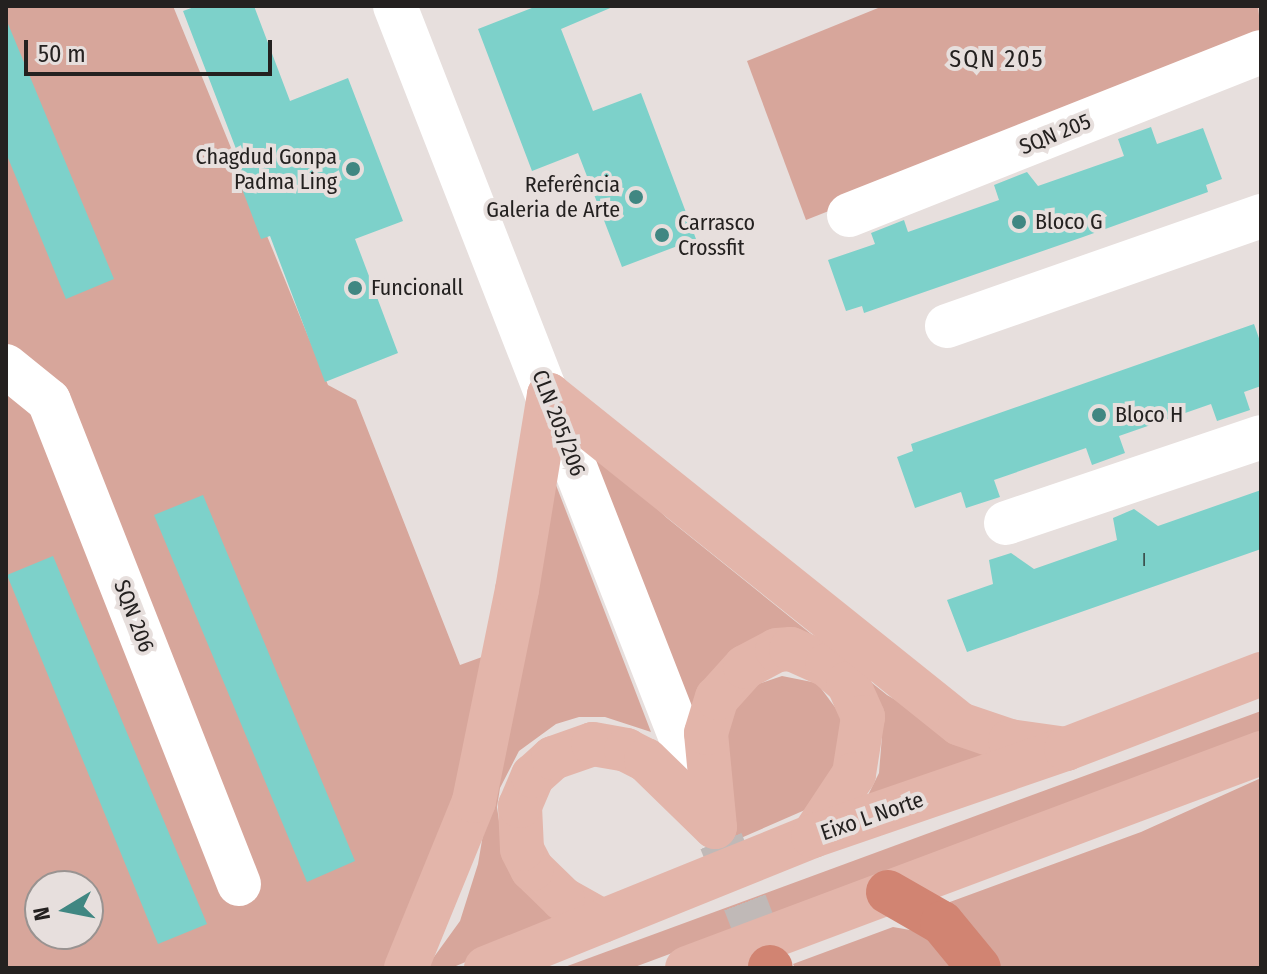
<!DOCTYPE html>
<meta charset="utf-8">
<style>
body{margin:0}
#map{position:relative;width:1267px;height:974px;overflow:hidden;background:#e7dfdd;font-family:"Fira Sans Condensed",sans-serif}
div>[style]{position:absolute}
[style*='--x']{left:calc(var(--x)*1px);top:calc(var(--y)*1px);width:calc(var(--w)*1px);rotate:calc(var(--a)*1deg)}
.green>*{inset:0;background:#d7a69b}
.building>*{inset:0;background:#7dd1ca}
.minor-tunnel>*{height:44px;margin-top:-22px;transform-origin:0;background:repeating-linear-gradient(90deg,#c0b9b7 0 44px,transparent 0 66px)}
.minor>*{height:44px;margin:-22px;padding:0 22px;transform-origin:22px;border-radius:22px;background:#fff}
.major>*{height:44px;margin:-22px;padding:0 22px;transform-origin:22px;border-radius:22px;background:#e3b5aa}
.highway>*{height:44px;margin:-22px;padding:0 22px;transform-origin:22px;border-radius:22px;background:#d18472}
.dots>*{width:22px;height:22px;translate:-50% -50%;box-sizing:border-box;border:4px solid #e7dfdd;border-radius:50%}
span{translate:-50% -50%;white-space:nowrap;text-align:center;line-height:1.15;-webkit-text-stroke:8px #e7dfdd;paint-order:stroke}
.number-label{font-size:18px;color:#3a4d4a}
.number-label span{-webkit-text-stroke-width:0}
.street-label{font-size:22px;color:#242120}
.poi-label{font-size:22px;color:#242120}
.right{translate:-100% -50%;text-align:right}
.left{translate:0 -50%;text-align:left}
.neighbourhood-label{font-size:24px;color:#242120;letter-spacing:2px}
.frame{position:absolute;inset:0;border:8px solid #242120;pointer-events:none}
.north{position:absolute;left:24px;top:870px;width:80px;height:80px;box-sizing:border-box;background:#e7dfdd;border:2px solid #999391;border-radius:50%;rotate:260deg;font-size:22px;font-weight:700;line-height:32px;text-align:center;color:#242120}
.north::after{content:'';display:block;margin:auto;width:28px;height:36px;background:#408782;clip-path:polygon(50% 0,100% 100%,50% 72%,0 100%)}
.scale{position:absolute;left:24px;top:40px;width:248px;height:36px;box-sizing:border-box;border:4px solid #242120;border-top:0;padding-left:10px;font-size:24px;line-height:28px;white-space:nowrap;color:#242120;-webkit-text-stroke:6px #e7dfdd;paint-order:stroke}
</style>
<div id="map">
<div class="green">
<i style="clip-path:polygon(evenodd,6px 6px,173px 6px,328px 385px,356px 400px,460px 665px,482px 657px,467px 781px,396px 968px,6px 968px,6px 6px,40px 886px,88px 886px,88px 934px,40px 934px,40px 886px)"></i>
<i style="clip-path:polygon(883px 6px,1258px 6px,1261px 34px,1212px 59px,806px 220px,747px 61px)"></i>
<i style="clip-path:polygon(575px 432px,667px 518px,887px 695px,1001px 761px,859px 813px,879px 773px,882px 736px,806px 648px,687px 721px)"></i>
<i style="clip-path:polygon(546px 459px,651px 732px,605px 717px,579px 717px,556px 724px,519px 751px,500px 788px,497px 807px,502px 842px,577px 917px,451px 968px,426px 968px,460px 921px,478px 864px)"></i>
<i style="clip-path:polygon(782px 676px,817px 683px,849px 726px,821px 803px,734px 841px,716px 736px,746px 688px)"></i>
<i style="clip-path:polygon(1261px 711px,1261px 735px,632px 968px,562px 968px)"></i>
<i style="clip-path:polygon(1261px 778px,1261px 968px,994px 968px,939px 906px,1141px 832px)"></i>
<i style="clip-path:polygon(893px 927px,927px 933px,964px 968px,795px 968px,793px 964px)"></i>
</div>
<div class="building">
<i style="clip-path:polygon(197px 6px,254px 6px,290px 101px,348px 78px,403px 221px,355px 239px,398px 353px,325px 382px,270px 236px,261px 239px,230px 157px,238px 154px,183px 11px)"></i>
<i style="clip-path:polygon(537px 6px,615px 6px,561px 29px,593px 111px,641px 93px,696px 239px,622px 267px,578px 153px,532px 171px,478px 29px)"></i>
<i style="clip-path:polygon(6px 19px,114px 279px,66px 299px,6px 153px)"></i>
<i style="clip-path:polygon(1151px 127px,1157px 144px,1203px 128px,1222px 179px,1206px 185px,1208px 192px,1083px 237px,864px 313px,862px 306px,846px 311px,828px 260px,875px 244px,871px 233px,904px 220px,908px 232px,999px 200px,994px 185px,1027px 172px,1038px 186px,1124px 156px,1118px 139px)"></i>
<i style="clip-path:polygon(1254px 324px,1261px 344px,1261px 386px,1244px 392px,1250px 410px,1217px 421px,1211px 404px,1119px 436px,1125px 453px,1092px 465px,1086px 448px,994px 480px,1000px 497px,966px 508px,961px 492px,915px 508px,897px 457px,913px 451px,911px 444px)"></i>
<i style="clip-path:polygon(1261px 490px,1261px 549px,967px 652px,947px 600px,993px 584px,989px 560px,1011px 553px,1034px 569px,1117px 540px,1113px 518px,1134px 509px,1158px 526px)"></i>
<i style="clip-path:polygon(203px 495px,355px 861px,307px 882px,154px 515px)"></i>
<i style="clip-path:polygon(53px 556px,207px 924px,158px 944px,7px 575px)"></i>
</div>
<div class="minor-tunnel">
<i style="--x:721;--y:841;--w:130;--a:68.8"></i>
</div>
<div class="minor">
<i style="--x:395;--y:6;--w:858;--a:68.67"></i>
<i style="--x:849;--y:215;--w:443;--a:-21.6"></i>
<i style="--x:947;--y:326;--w:333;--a:-19.3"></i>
<i style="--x:6;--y:366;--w:55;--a:39.1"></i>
<i style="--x:49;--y:401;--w:519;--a:68.53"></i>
<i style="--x:1006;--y:523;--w:269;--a:-18.6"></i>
</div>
<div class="major">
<i style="--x:715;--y:827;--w:94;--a:-95.5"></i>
<i style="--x:706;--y:733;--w:37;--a:-73"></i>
<i style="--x:717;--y:698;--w:42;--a:-47.9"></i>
<i style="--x:745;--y:667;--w:36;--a:-28"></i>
<i style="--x:777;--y:650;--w:14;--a:-4"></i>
<i style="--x:791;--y:649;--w:39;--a:24"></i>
<i style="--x:827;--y:665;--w:28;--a:41"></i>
<i style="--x:848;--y:683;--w:37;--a:66"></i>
<i style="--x:863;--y:717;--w:58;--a:99"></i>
<i style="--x:854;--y:774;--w:74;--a:123.5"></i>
<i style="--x:602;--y:921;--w:45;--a:-150.6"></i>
<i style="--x:563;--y:899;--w:43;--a:-135.9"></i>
<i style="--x:532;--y:869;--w:22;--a:-117"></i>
<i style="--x:522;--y:849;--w:43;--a:-92.7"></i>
<i style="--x:520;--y:806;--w:33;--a:-67"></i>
<i style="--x:533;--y:776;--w:27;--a:-42"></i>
<i style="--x:553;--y:758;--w:42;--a:-19.3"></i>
<i style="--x:593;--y:744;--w:34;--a:10"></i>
<i style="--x:626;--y:750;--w:22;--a:27"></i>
<i style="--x:646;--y:760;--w:96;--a:44.2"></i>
<i style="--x:406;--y:968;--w:180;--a:-67.8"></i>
<i style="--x:474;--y:801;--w:215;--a:-78.5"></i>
<i style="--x:517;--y:590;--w:198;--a:-80.7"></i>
<i style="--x:549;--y:395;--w:526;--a:38.68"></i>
<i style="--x:960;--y:724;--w:53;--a:18.8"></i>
<i style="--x:1010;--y:741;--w:57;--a:8.1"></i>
<i style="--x:486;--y:968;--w:353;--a:-22"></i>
<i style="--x:813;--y:836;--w:268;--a:-19"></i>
<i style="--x:1066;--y:749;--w:209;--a:-21"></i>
<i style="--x:687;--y:968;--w:613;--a:-20.53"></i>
</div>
<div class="highway">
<i style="--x:888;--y:892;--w:62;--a:29.9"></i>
<i style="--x:942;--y:923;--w:58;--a:50.6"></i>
<i style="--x:770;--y:967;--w:1;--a:45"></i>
</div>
<div class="dots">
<i style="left:353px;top:169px;background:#408782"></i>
<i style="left:636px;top:197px;background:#408782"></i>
<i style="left:1019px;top:222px;background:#408782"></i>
<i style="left:662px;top:235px;background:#408782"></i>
<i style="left:355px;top:288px;background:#408782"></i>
<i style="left:1099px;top:415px;background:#408782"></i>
</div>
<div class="number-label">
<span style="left:1144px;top:560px">I</span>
</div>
<div class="street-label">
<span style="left:1055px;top:134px;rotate:-22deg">SQN 205</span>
<span style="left:559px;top:423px;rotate:69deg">CLN 205/206</span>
<span style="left:134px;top:616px;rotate:69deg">SQN 206</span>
<span style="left:872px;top:816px;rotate:-19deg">Eixo L Norte</span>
</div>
<div class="poi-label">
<span class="right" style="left:337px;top:169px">Chagdud Gonpa<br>Padma Ling</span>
<span class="right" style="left:620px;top:197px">Referência<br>Galeria de Arte</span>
<span class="left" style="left:678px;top:235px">Carrasco<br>Crossfit</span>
<span class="left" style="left:1035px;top:222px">Bloco G</span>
<span class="left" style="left:371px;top:288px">Funcionall</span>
<span class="left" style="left:1115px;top:415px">Bloco H</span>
</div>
<div class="neighbourhood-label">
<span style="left:997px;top:60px">SQN 205</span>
</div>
<div class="frame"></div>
<div class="north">N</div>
<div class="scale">50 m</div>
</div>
